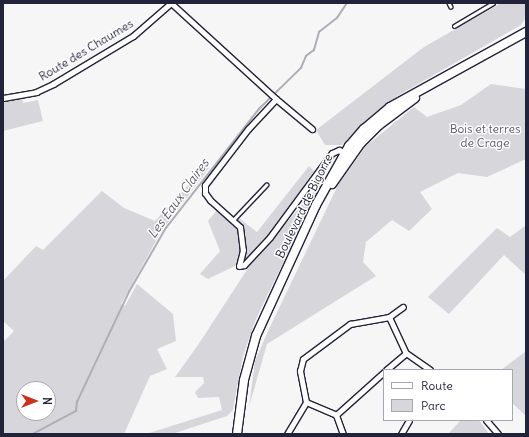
<!DOCTYPE html>
<style>
body{margin:0}
#map{position:relative;width:529px;height:437px;overflow:hidden;background:#f6f6f7;font-family:Delius,sans-serif}
div>[style]{position:absolute}
[style*='--x']{left:calc(var(--x)*1px);top:calc(var(--y)*1px);width:calc(var(--w)*1px);rotate:calc(var(--a)*1deg)}
.green>*{inset:0;background:#d7d7db}
.stream>*{height:1.5px;margin:-0.75px;padding:0 0.75px;transform-origin:0.75px;border-radius:0.75px;background:#aeaeb7}
.roads{filter:drop-shadow(1px 0 #22223b) drop-shadow(-1px 0 #22223b) drop-shadow(0 1px #22223b) drop-shadow(0 -1px #22223b)}
.lane>*{height:2.5px;margin:-1.25px;padding:0 1.25px;transform-origin:1.25px;border-radius:1.25px;background:#fff}
.street>*{height:5px;margin:-2.5px;padding:0 2.5px;transform-origin:2.5px;border-radius:2.5px;background:#fff}
.primary>*{height:8px;margin:-4px;padding:0 4px;transform-origin:4px;border-radius:4px;background:#fff}
span{translate:-50% -50%;white-space:nowrap;text-align:center;line-height:1.15;-webkit-text-stroke:3px #fff;paint-order:stroke}
.street-label{font-size:12px;color:#22223b}
.park-label{font-size:12px;color:#58586b}
.water-label{font-size:13px;color:#5a5a6d;font-style:italic}
.frame{position:absolute;inset:0;border:4px solid #22223b;pointer-events:none}
.legend{position:absolute;left:383px;top:369px;width:130px;height:52px;box-sizing:border-box;background:#fff;border:1px solid #a7a7b1;margin:0;padding:5px 7px;list-style:none;font-size:12px;color:#22223b}
.legend li{display:flex;align-items:center;gap:8px;height:20px}
.legend b{width:20px;border:1px solid #a7a7b1}
.north{position:absolute;left:16px;top:381px;width:40px;height:40px;box-sizing:border-box;background:#fff;border:1px solid #a7a7b1;border-radius:50%;rotate:90deg;font-size:11px;font-weight:700;line-height:16px;text-align:center;color:#22223b}
.north::after{content:'';display:block;margin:auto;width:14px;height:18px;background:#c8321e;clip-path:polygon(50% 0,100% 100%,50% 72%,0 100%)}
</style>
<div id="map">
<div class="green">
<i style="clip-path:polygon(501px 3px,526px 3px,526px 17px,521px 25px,399px 95px,373px 114px,342px 145px,325px 145px,316px 130px,424px 47px)"></i>
<i style="clip-path:polygon(491px 84px,526px 89px,526px 159px,487px 177px,458px 173px,420px 192px,432px 209px,409px 231px,392px 220px,366px 242px,363px 262px,376px 276px,267px 344px,249px 407px,255px 361px,269px 329px,338px 185px,366px 146px,414px 107px,427px 117px,461px 105px)"></i>
<i style="clip-path:polygon(22px 96px,23px 103px,38px 100px,43px 121px,3px 131px,3px 99px)"></i>
<i style="clip-path:polygon(evenodd,206px 166px,209px 168px,162px 230px,121px 304px,125px 306px,137px 284px,173px 314px,176px 341px,157px 349px,167px 369px,150px 376px,124px 434px,3px 434px,3px 342px,14px 331px,3px 321px,3px 281px,36px 246px,43px 250px,102px 191px,124px 208px,155px 221px,206px 166px,24px 389px,48px 389px,48px 413px,24px 413px,24px 389px)"></i>
<i style="clip-path:polygon(309px 166px,314px 171px,270px 234px,243px 262px,208px 279px,200px 274px,220px 251px,208px 221px,217px 210px,233px 221px,239px 218px,257px 232px)"></i>
<i style="clip-path:polygon(322px 182px,256px 319px,243px 356px,233px 410px,227px 416px,172px 434px,146px 434px,222px 410px,219px 397px,198px 398px,195px 392px,204px 383px,203px 377px,175px 377px,198px 345px,252px 262px)"></i>
<i style="clip-path:polygon(526px 225px,526px 275px,504px 255px,449px 314px,428px 297px,497px 228px,510px 237px)"></i>
<i style="clip-path:polygon(526px 351px,526px 416px,512px 403px,512px 370px,501px 370px)"></i>
<i style="clip-path:polygon(461px 420px,479px 420px,489px 434px,448px 434px)"></i>
</div>
<div class="stream">
<i style="--x:33;--y:434;--w:49;--a:-28.1"></i>
<i style="--x:76;--y:411;--w:9;--a:-84"></i>
<i style="--x:77;--y:402;--w:122;--a:-64.7"></i>
<i style="--x:129;--y:292;--w:74;--a:-60"></i>
<i style="--x:166;--y:228;--w:151;--a:-52"></i>
<i style="--x:259;--y:109;--w:59;--a:-44.3"></i>
<i style="--x:301;--y:68;--w:13;--a:-67"></i>
<i style="--x:306;--y:56;--w:10;--a:-37"></i>
<i style="--x:314;--y:50;--w:19;--a:-74"></i>
<i style="--x:319;--y:32;--w:23;--a:-38"></i>
<i style="--x:337;--y:18;--w:18;--a:-56"></i>
</div>
<div class="roads">
<div class="lane">
<i style="--x:449;--y:3;--w:4;--a:63"></i>
<i style="--x:454;--y:26;--w:45;--a:-30.5"></i>
<i style="--x:234;--y:219;--w:47;--a:-46.7"></i>
</div>
<div class="street">
<i style="--x:171;--y:3;--w:142;--a:42.4"></i>
<i style="--x:3;--y:98;--w:34;--a:-10"></i>
<i style="--x:36;--y:92;--w:19;--a:-25"></i>
<i style="--x:53;--y:84;--w:93;--a:-31"></i>
<i style="--x:133;--y:36;--w:50;--a:-41"></i>
<i style="--x:276;--y:99;--w:41;--a:133"></i>
<i style="--x:248;--y:129;--w:71;--a:127.5"></i>
<i style="--x:205;--y:185;--w:8;--a:90"></i>
<i style="--x:205;--y:193;--w:9;--a:54"></i>
<i style="--x:210;--y:200;--w:40;--a:42"></i>
<i style="--x:240;--y:227;--w:23;--a:83"></i>
<i style="--x:243;--y:250;--w:16;--a:104"></i>
<i style="--x:239;--y:266;--w:5;--a:-11"></i>
<i style="--x:244;--y:265;--w:38;--a:-47"></i>
<i style="--x:270;--y:237;--w:104;--a:-53.6"></i>
<i style="--x:332;--y:153;--w:8;--a:-23"></i>
<i style="--x:339;--y:150;--w:6;--a:31"></i>
<i style="--x:276;--y:99;--w:47;--a:39.8"></i>
<i style="--x:389;--y:317;--w:40;--a:65"></i>
<i style="--x:406;--y:353;--w:29;--a:35"></i>
<i style="--x:386;--y:370;--w:26;--a:-40"></i>
<i style="--x:306;--y:402;--w:33;--a:23"></i>
<i style="--x:336;--y:415;--w:20;--a:70"></i>
<i style="--x:336;--y:415;--w:64;--a:-41.9"></i>
<i style="--x:486;--y:420;--w:18;--a:49"></i>
<i style="--x:287;--y:434;--w:37;--a:-59"></i>
<i style="--x:306;--y:402;--w:32;--a:-101"></i>
<i style="--x:300;--y:371;--w:12;--a:-76"></i>
<i style="--x:303;--y:359;--w:59;--a:-36.7"></i>
<i style="--x:350;--y:324;--w:40;--a:-10"></i>
<i style="--x:389;--y:317;--w:17;--a:-36"></i>
<i style="--x:401;--y:434;--w:16;--a:-60"></i>
</div>
<div class="primary">
<i style="--x:332;--y:184;--w:49;--a:-55"></i>
<i style="--x:360;--y:144;--w:27;--a:-45"></i>
<i style="--x:379;--y:125;--w:45;--a:-36.9"></i>
<i style="--x:237;--y:434;--w:54;--a:-82.6"></i>
<i style="--x:244;--y:380;--w:46;--a:-74.7"></i>
<i style="--x:256;--y:336;--w:144;--a:-65.4"></i>
<i style="--x:316;--y:205;--w:68;--a:-60.8"></i>
<i style="--x:349;--y:146;--w:23;--a:-49"></i>
<i style="--x:364;--y:129;--w:34;--a:-40"></i>
<i style="--x:390;--y:107;--w:155;--a:-28.9"></i>
</div>
</div>
<div class="street-label">
<span style="left:86px;top:50px;rotate:-31deg">Route des Chaumes</span>
<span style="left:304px;top:206px;rotate:-64deg">Boulevard de Bigorre</span>
</div>
<div class="park-label">
<span style="left:485px;top:136px">Bois et terres<br>de Crage</span>
</div>
<div class="water-label">
<span style="left:179px;top:199px;rotate:-54deg">Les Eaux Claires</span>
</div>
<div class="frame"></div>
<ul class="legend">
<li><b style="height:5px;background:#fff"></b>Route</li>
<li><b style="height:11px;background:#d7d7db"></b>Parc</li>
</ul>
<div class="north">N</div>
</div>
